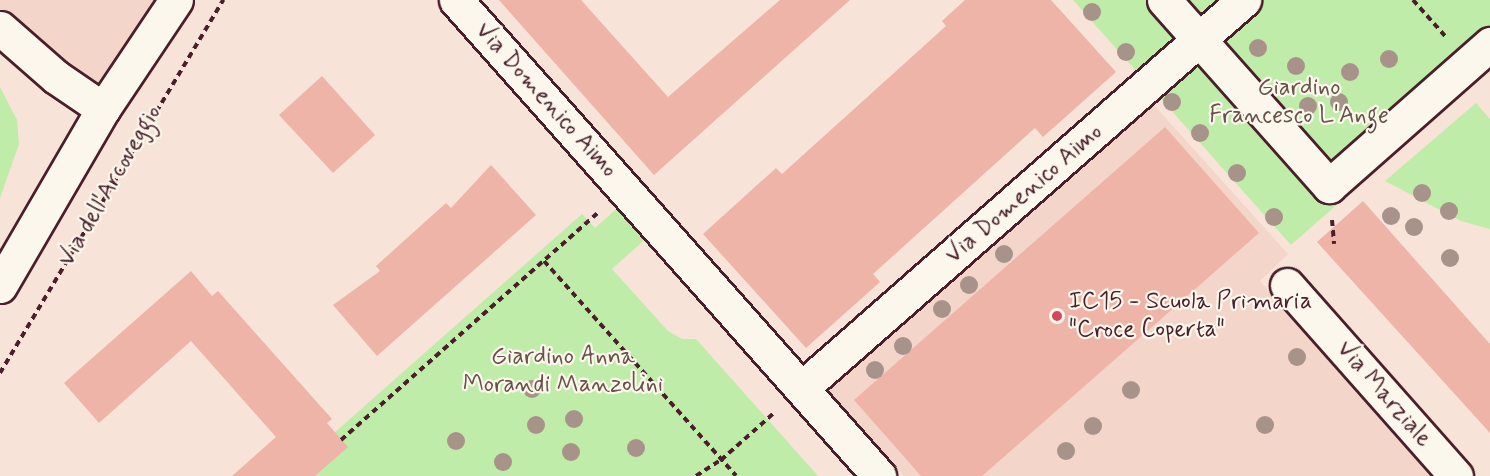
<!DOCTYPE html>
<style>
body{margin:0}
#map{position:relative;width:1490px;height:476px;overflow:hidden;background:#f7e3d8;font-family:Mynerve,sans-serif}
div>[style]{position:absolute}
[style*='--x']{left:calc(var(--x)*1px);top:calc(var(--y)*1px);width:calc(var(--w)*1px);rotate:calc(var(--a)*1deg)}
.built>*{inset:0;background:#f4d5ca}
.green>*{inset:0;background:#c0eca9}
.building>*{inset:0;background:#eeb4a8}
.path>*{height:4px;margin-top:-2px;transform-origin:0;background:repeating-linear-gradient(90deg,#4a1f2b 0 6px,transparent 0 10.5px)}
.roads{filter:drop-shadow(2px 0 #4a1f2b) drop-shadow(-2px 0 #4a1f2b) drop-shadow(0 2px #4a1f2b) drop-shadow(0 -2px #4a1f2b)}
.street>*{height:33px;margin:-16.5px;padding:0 16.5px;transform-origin:16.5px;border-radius:16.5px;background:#fbf7ec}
.secondary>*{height:33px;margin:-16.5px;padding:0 16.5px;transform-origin:16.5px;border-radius:16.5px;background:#fbf7ec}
.trees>*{width:18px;height:18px;margin:-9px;border-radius:50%;background:#a8938a}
.dots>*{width:16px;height:16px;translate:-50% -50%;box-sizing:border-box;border:3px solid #fbf7ec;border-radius:50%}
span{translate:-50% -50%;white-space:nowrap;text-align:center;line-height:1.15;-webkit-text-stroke:4.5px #fbf7ec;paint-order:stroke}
.park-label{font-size:24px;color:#68524a}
.street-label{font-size:24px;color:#4a1f2b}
.poi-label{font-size:24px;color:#4a1f2b}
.left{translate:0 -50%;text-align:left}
</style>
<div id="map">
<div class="built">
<i style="clip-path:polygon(0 0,173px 0,103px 109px,0 28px)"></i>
<i style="clip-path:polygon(1153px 104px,1288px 254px,1260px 281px,1433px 476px,904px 476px,822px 390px)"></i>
</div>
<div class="green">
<i style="clip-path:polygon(1073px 0,1490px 0,1490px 70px,1291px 245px)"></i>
<i style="clip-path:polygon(0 87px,17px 120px,19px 144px,0 198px)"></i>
<i style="clip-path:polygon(1476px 103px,1490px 119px,1490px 229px,1461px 221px,1385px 181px)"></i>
<i style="clip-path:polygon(621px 205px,649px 236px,612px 269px,668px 331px,682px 339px,696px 339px,818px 476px,315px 476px,347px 447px,334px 433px,582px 214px,595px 228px)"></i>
</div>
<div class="building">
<i style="clip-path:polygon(499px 0,581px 0,668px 97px,780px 0,850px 0,654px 175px)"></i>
<i style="clip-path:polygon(965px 0,1051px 0,1116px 72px,1043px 137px,1035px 128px,873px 274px,880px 282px,806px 348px,703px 234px,776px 168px,782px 174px,946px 26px,942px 21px)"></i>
<i style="clip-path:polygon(322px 76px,375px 135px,333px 173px,279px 115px)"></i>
<i style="clip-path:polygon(1165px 127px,1259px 233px,982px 476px,921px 476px,854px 400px)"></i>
<i style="clip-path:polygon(491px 165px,536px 215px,377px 356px,333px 305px,380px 271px,376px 266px,446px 203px,451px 208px)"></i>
<i style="clip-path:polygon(1363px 201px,1490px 344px,1490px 433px,1317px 242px)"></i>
<i style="clip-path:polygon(191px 271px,212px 296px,218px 291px,332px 419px,327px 423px,348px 447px,315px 476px,232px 476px,276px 437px,191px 341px,99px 423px,64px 383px)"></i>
</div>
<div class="path">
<i style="--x:1413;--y:0;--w:50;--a:48.3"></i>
<i style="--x:1332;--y:220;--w:24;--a:85"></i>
<i style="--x:544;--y:261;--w:288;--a:48.2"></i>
<i style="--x:0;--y:373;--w:435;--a:-59.1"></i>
<i style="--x:341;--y:440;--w:343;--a:-41.5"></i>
<i style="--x:696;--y:476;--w:30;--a:-33"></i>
<i style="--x:721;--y:460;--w:71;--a:-41.6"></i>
</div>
<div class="roads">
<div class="street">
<i style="--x:456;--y:0;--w:637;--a:48.37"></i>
<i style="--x:1164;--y:0;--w:249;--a:48.4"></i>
<i style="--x:1329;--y:186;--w:215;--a:-41.4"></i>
<i style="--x:0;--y:28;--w:74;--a:41.2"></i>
<i style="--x:56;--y:77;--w:57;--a:34.2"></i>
<i style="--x:1287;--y:285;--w:255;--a:48.5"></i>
<i style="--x:803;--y:387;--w:587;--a:-41.27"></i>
</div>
<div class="secondary">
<i style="--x:0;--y:286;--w:205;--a:-59.8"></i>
<i style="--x:103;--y:109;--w:131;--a:-56.2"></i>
</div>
</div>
<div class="trees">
<i style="left:1092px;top:12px"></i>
<i style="left:1258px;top:48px"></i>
<i style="left:1126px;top:52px"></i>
<i style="left:1389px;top:59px"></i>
<i style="left:1296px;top:66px"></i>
<i style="left:1350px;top:72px"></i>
<i style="left:1172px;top:102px"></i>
<i style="left:1339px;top:102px"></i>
<i style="left:1308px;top:106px"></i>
<i style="left:1200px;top:133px"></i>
<i style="left:1237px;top:173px"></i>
<i style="left:1422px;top:193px"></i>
<i style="left:1449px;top:211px"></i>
<i style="left:1391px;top:216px"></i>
<i style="left:1274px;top:217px"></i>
<i style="left:1414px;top:227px"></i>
<i style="left:1004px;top:254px"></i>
<i style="left:1450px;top:258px"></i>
<i style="left:969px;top:285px"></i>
<i style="left:942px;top:309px"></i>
<i style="left:903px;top:346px"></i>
<i style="left:1297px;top:357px"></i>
<i style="left:875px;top:370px"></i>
<i style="left:532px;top:389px"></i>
<i style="left:1131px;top:390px"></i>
<i style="left:574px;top:419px"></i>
<i style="left:536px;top:425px"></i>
<i style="left:1265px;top:425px"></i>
<i style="left:1093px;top:426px"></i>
<i style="left:456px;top:441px"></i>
<i style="left:636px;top:448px"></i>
<i style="left:1066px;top:451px"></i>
<i style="left:571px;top:452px"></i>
<i style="left:503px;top:462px"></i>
</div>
<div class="dots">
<i style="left:1057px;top:316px;background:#d1495b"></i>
</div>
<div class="park-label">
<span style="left:1299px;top:102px">Giardino<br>Francesco L'Ange</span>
<span style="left:563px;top:371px">Giardino Anna<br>Morandi Manzolini</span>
</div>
<div class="street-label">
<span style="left:546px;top:100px;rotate:48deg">Via Domenico Aimo</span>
<span style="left:110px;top:186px;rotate:-60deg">Via dell'Arcoveggio</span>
<span style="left:1024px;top:194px;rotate:-41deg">Via Domenico Aimo</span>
<span style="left:1384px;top:394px;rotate:49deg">Via Marziale</span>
</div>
<div class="poi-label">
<span class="left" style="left:1069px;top:316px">IC15 - Scuola Primaria<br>"Croce Coperta"</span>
</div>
</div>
